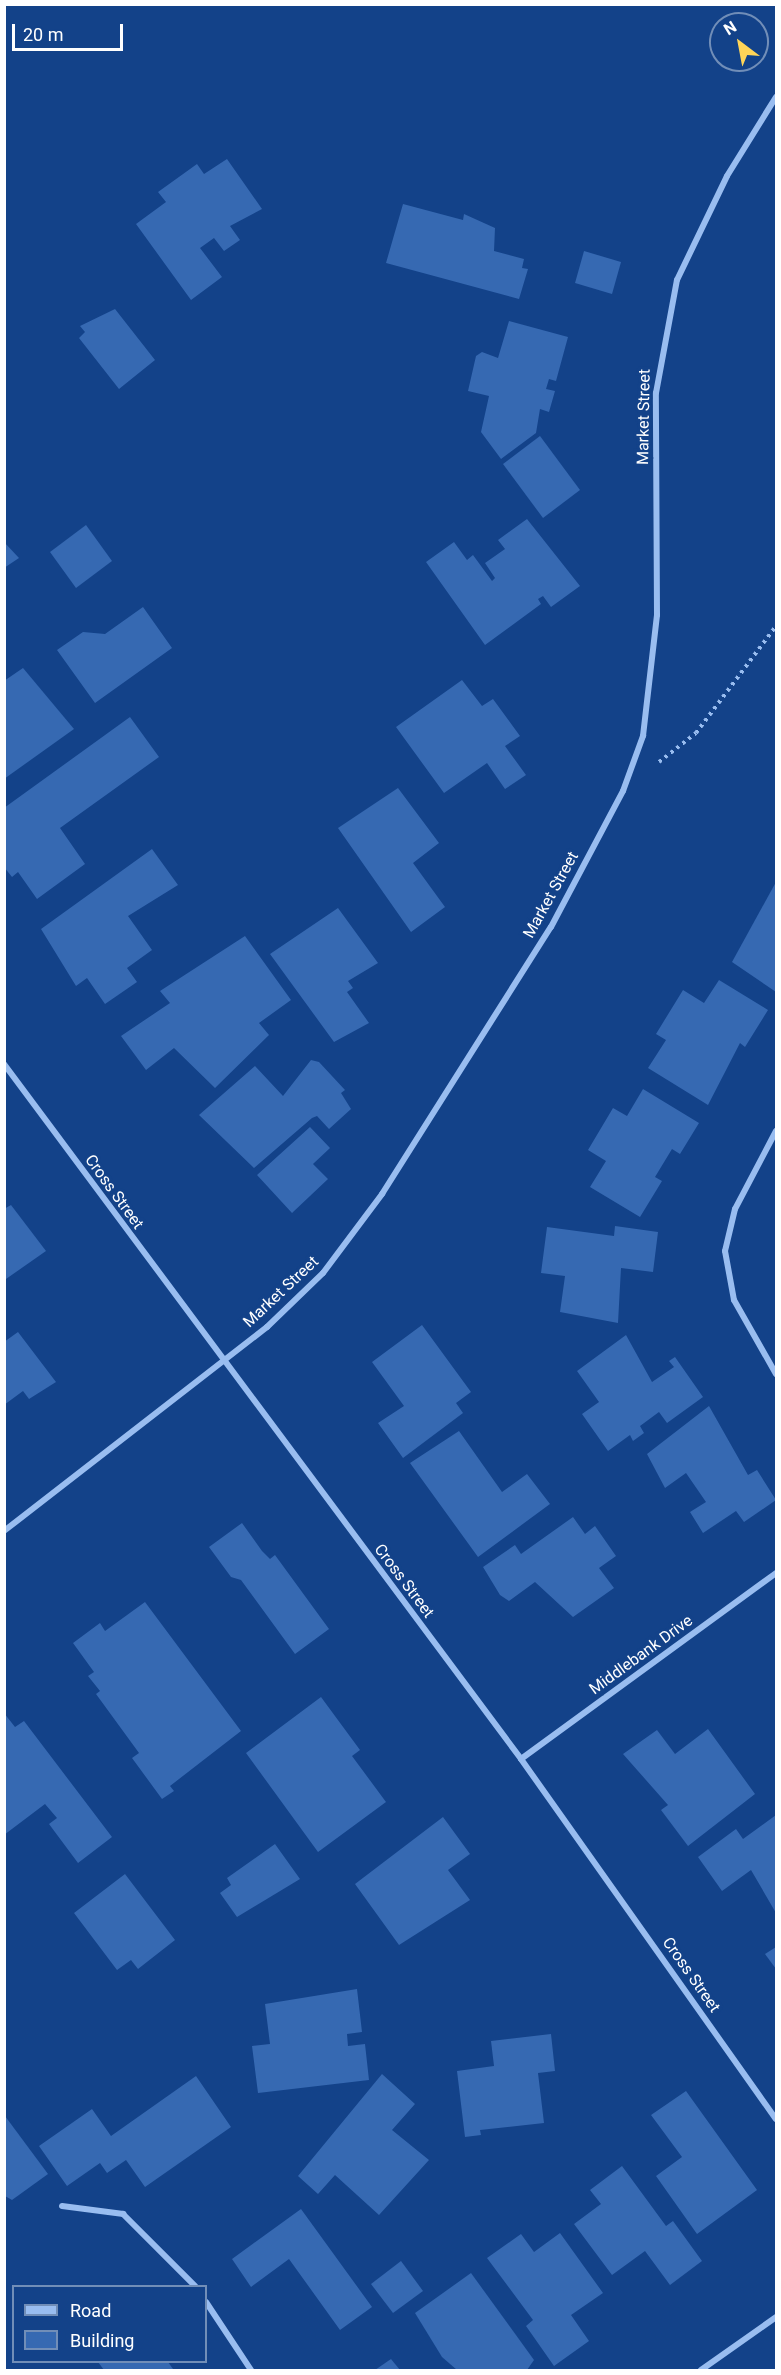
<!DOCTYPE html>
<style>
body{margin:0}
#map{position:relative;width:781px;height:2375px;overflow:hidden;background:#134289;font-family:Roboto,sans-serif}
div>[style]{position:absolute}
[style*='--x']{left:calc(var(--x)*1px);top:calc(var(--y)*1px);width:calc(var(--w)*1px);rotate:calc(var(--a)*1deg)}
.building>*{inset:0;background:#3669b2}
.path>*{height:4px;margin-top:-2px;transform-origin:0;background:repeating-linear-gradient(90deg,#99bdf0 0 3px,transparent 0 7.5px)}
.street>*{height:6px;margin:-3px;padding:0 3px;transform-origin:3px;border-radius:3px;background:#99bdf0}
span{translate:-50% -50%;white-space:nowrap;text-align:center;line-height:1.15;-webkit-text-stroke:6px #134289;paint-order:stroke}
.street-label{font-size:16px;color:#fff}
.frame{position:absolute;inset:0;border:6px solid #fff;pointer-events:none}
.legend{position:absolute;left:12px;top:2285px;width:195px;height:78px;box-sizing:border-box;background:#134289;border:2px solid #718eb8;margin:0;padding:8px 10px;list-style:none;font-size:18px;color:#fff}
.legend li{display:flex;align-items:center;gap:12px;height:30px}
.legend b{width:30px;border:2px solid #718eb8}
.north{position:absolute;left:709px;top:12px;width:60px;height:60px;box-sizing:border-box;background:#134289;border:2px solid #718eb8;border-radius:50%;rotate:328deg;font-size:16px;font-weight:700;line-height:24px;text-align:center;color:#fff}
.north::after{content:'';display:block;margin:auto;width:21px;height:27px;background:#ffd558;clip-path:polygon(50% 0,100% 100%,50% 72%,0 100%)}
.scale{position:absolute;left:12px;top:24px;width:111px;height:27px;box-sizing:border-box;border:3px solid #fff;border-top:0;padding-left:8px;font-size:18px;line-height:21px;white-space:nowrap;color:#fff;-webkit-text-stroke:4px #134289;paint-order:stroke}
</style>
<div id="map">
<div class="building">
<i style="clip-path:polygon(227px 159px,262px 209px,230px 226px,240px 240px,224px 251px,214px 238px,200px 248px,222px 277px,191px 300px,136px 224px,166px 202px,158px 192px,197px 164px,204px 174px)"></i>
<i style="clip-path:polygon(403px 204px,463px 220px,464px 214px,495px 228px,494px 251px,524px 259px,522px 268px,528px 269px,519px 299px,386px 263px)"></i>
<i style="clip-path:polygon(584px 251px,621px 262px,612px 294px,575px 283px)"></i>
<i style="clip-path:polygon(115px 309px,155px 360px,119px 389px,79px 338px,85px 332px,80px 326px)"></i>
<i style="clip-path:polygon(509px 321px,568px 337px,556px 381px,549px 379px,546px 389px,555px 391px,549px 412px,540px 409px,536px 433px,501px 459px,481px 432px,489px 396px,468px 391px,476px 356px,482px 352px,498px 358px)"></i>
<i style="clip-path:polygon(540px 436px,580px 490px,543px 518px,503px 464px)"></i>
<i style="clip-path:polygon(527px 519px,580px 586px,551px 607px,543px 596px,538px 599px,541px 604px,485px 645px,426px 562px,454px 542px,467px 560px,473px 555px,492px 581px,495px 578px,485px 563px,505px 549px,498px 540px)"></i>
<i style="clip-path:polygon(86px 525px,112px 561px,76px 588px,50px 552px)"></i>
<i style="clip-path:polygon(4px 542px,19px 558px,4px 568px)"></i>
<i style="clip-path:polygon(143px 607px,172px 648px,95px 703px,57px 650px,83px 632px,105px 634px)"></i>
<i style="clip-path:polygon(23px 668px,74px 729px,4px 779px,4px 681px)"></i>
<i style="clip-path:polygon(462px 680px,482px 706px,493px 699px,520px 736px,505px 746px,526px 775px,505px 789px,487px 763px,444px 793px,396px 727px)"></i>
<i style="clip-path:polygon(130px 717px,159px 757px,60px 828px,85px 864px,37px 899px,18px 872px,12px 877px,4px 867px,4px 808px)"></i>
<i style="clip-path:polygon(398px 788px,439px 843px,413px 863px,445px 907px,411px 932px,338px 828px)"></i>
<i style="clip-path:polygon(152px 849px,178px 885px,128px 916px,152px 950px,127px 968px,137px 982px,105px 1004px,87px 978px,76px 986px,41px 929px)"></i>
<i style="clip-path:polygon(776px 882px,776px 992px,732px 962px)"></i>
<i style="clip-path:polygon(338px 908px,378px 963px,348px 981px,353px 988px,347px 992px,369px 1023px,334px 1042px,270px 954px)"></i>
<i style="clip-path:polygon(245px 936px,291px 1000px,259px 1023px,269px 1035px,215px 1088px,174px 1048px,146px 1070px,121px 1036px,170px 1003px,160px 991px)"></i>
<i style="clip-path:polygon(719px 980px,768px 1010px,745px 1047px,740px 1043px,708px 1105px,648px 1068px,666px 1040px,656px 1034px,683px 990px,704px 1003px)"></i>
<i style="clip-path:polygon(311px 1060px,319px 1062px,345px 1090px,341px 1093px,351px 1109px,329px 1129px,317px 1116px,312px 1118px,254px 1168px,199px 1115px,255px 1066px,283px 1096px)"></i>
<i style="clip-path:polygon(643px 1089px,699px 1123px,680px 1154px,672px 1149px,655px 1177px,662px 1181px,640px 1217px,590px 1187px,606px 1161px,588px 1150px,613px 1108px,627px 1116px)"></i>
<i style="clip-path:polygon(310px 1127px,330px 1148px,313px 1164px,328px 1179px,292px 1213px,257px 1175px)"></i>
<i style="clip-path:polygon(11px 1205px,46px 1251px,6px 1279px,4px 1209px)"></i>
<i style="clip-path:polygon(615px 1226px,658px 1232px,653px 1272px,621px 1268px,618px 1323px,560px 1312px,565px 1276px,541px 1273px,547px 1227px,614px 1236px)"></i>
<i style="clip-path:polygon(422px 1325px,471px 1392px,456px 1403px,463px 1413px,403px 1458px,378px 1423px,404px 1406px,372px 1362px)"></i>
<i style="clip-path:polygon(18px 1332px,56px 1382px,29px 1399px,23px 1391px,4px 1405px,4px 1342px)"></i>
<i style="clip-path:polygon(626px 1335px,652px 1382px,674px 1367px,669px 1361px,675px 1357px,703px 1397px,667px 1423px,659px 1412px,640px 1426px,644px 1433px,633px 1441px,630px 1435px,608px 1451px,582px 1414px,599px 1402px,577px 1371px)"></i>
<i style="clip-path:polygon(709px 1406px,748px 1475px,757px 1470px,776px 1500px,744px 1522px,736px 1511px,703px 1533px,690px 1512px,706px 1502px,686px 1473px,665px 1488px,647px 1454px)"></i>
<i style="clip-path:polygon(459px 1431px,502px 1492px,527px 1474px,550px 1504px,478px 1557px,410px 1463px)"></i>
<i style="clip-path:polygon(573px 1517px,585px 1534px,595px 1526px,616px 1556px,599px 1568px,614px 1588px,573px 1617px,535px 1582px,509px 1601px,500px 1595px,483px 1567px,515px 1545px,521px 1554px)"></i>
<i style="clip-path:polygon(242px 1523px,262px 1551px,270px 1559px,275px 1555px,329px 1629px,295px 1654px,241px 1580px,231px 1577px,209px 1547px)"></i>
<i style="clip-path:polygon(145px 1602px,241px 1731px,170px 1786px,174px 1791px,162px 1799px,132px 1758px,139px 1753px,96px 1694px,100px 1691px,88px 1676px,94px 1672px,73px 1643px,100px 1623px,105px 1631px)"></i>
<i style="clip-path:polygon(321px 1697px,360px 1750px,352px 1756px,386px 1802px,318px 1852px,246px 1753px)"></i>
<i style="clip-path:polygon(4px 1713px,15px 1727px,24px 1721px,112px 1837px,78px 1863px,49px 1824px,57px 1818px,45px 1804px,4px 1835px)"></i>
<i style="clip-path:polygon(708px 1729px,755px 1794px,688px 1846px,661px 1810px,668px 1805px,623px 1754px,657px 1730px,675px 1754px)"></i>
<i style="clip-path:polygon(776px 1815px,776px 1913px,751px 1870px,722px 1891px,698px 1857px,736px 1829px,743px 1839px)"></i>
<i style="clip-path:polygon(443px 1817px,470px 1854px,448px 1870px,470px 1900px,399px 1945px,355px 1884px)"></i>
<i style="clip-path:polygon(275px 1844px,300px 1879px,237px 1917px,220px 1893px,231px 1885px,227px 1878px)"></i>
<i style="clip-path:polygon(125px 1874px,175px 1940px,138px 1969px,131px 1960px,117px 1970px,74px 1913px)"></i>
<i style="clip-path:polygon(776px 1947px,776px 1969px,765px 1954px)"></i>
<i style="clip-path:polygon(357px 1989px,362px 2032px,347px 2034px,348px 2046px,365px 2044px,369px 2080px,258px 2093px,252px 2046px,270px 2044px,265px 2004px)"></i>
<i style="clip-path:polygon(551px 2034px,555px 2071px,538px 2073px,544px 2123px,480px 2130px,481px 2135px,465px 2137px,457px 2071px,494px 2066px,491px 2041px)"></i>
<i style="clip-path:polygon(382px 2074px,415px 2104px,392px 2130px,429px 2160px,379px 2215px,335px 2175px,318px 2194px,298px 2176px)"></i>
<i style="clip-path:polygon(196px 2076px,231px 2127px,145px 2187px,126px 2160px,107px 2173px,100px 2163px,67px 2186px,39px 2146px,92px 2109px,111px 2136px)"></i>
<i style="clip-path:polygon(686px 2091px,757px 2190px,697px 2234px,656px 2176px,682px 2157px,651px 2115px)"></i>
<i style="clip-path:polygon(5px 2116px,48px 2174px,12px 2200px,5px 2196px)"></i>
<i style="clip-path:polygon(622px 2166px,666px 2226px,673px 2221px,702px 2261px,670px 2285px,645px 2251px,612px 2275px,574px 2224px,601px 2204px,590px 2190px)"></i>
<i style="clip-path:polygon(301px 2209px,372px 2307px,340px 2330px,289px 2259px,251px 2287px,232px 2259px)"></i>
<i style="clip-path:polygon(560px 2233px,603px 2293px,571px 2315px,589px 2341px,554px 2366px,526px 2326px,533px 2320px,487px 2258px,521px 2234px,534px 2252px)"></i>
<i style="clip-path:polygon(401px 2261px,423px 2291px,393px 2313px,371px 2284px)"></i>
<i style="clip-path:polygon(471px 2273px,534px 2360px,527px 2370px,457px 2370px,442px 2357px,415px 2313px)"></i>
<i style="clip-path:polygon(391px 2359px,400px 2370px,375px 2370px)"></i>
<i style="clip-path:polygon(98px 2362px,168px 2362px,173px 2369px,104px 2370px)"></i>
</div>
<div class="path">
<i style="--x:659;--y:762;--w:47;--a:-38.1"></i>
<i style="--x:696;--y:733;--w:134;--a:-53.2"></i>
</div>
<div class="street">
<i style="--x:4;--y:1064;--w:866;--a:53.35"></i>
<i style="--x:521;--y:1759;--w:441;--a:54.7"></i>
<i style="--x:776;--y:1131;--w:88;--a:117.7"></i>
<i style="--x:735;--y:1209;--w:43;--a:103.4"></i>
<i style="--x:725;--y:1251;--w:50;--a:79.6"></i>
<i style="--x:734;--y:1300;--w:85;--a:60.4"></i>
<i style="--x:4;--y:1531;--w:333;--a:-37.8"></i>
<i style="--x:267;--y:1327;--w:78;--a:-44"></i>
<i style="--x:323;--y:1273;--w:99;--a:-53.2"></i>
<i style="--x:382;--y:1194;--w:316;--a:-57.7"></i>
<i style="--x:551;--y:927;--w:154;--a:-62.1"></i>
<i style="--x:623;--y:791;--w:59;--a:-70"></i>
<i style="--x:643;--y:736;--w:122;--a:-83.4"></i>
<i style="--x:657;--y:615;--w:222;--a:-90.3"></i>
<i style="--x:656;--y:393;--w:115;--a:-79.5"></i>
<i style="--x:677;--y:280;--w:115;--a:-64.3"></i>
<i style="--x:727;--y:176;--w:93;--a:-58.2"></i>
<i style="--x:521;--y:1759;--w:316;--a:-36.1"></i>
<i style="--x:62;--y:2206;--w:62;--a:7.5"></i>
<i style="--x:123;--y:2214;--w:102;--a:45"></i>
<i style="--x:206;--y:2302;--w:82;--a:56.5"></i>
<i style="--x:701;--y:2370;--w:92;--a:-35.2"></i>
</div>
<div class="street-label">
<span style="left:644px;top:417px;rotate:-89deg">Market Street</span>
<span style="left:551px;top:895px;rotate:-61deg">Market Street</span>
<span style="left:114px;top:1192px;rotate:54deg">Cross Street</span>
<span style="left:281px;top:1292px;rotate:-43deg">Market Street</span>
<span style="left:404px;top:1581px;rotate:53deg">Cross Street</span>
<span style="left:641px;top:1655px;rotate:-36deg">Middlebank Drive</span>
<span style="left:691px;top:1975px;rotate:55deg">Cross Street</span>
</div>
<div class="frame"></div>
<ul class="legend">
<li><b style="height:8px;background:#99bdf0"></b>Road</li>
<li><b style="height:16px;background:#3669b2"></b>Building</li>
</ul>
<div class="north">N</div>
<div class="scale">20 m</div>
</div>
